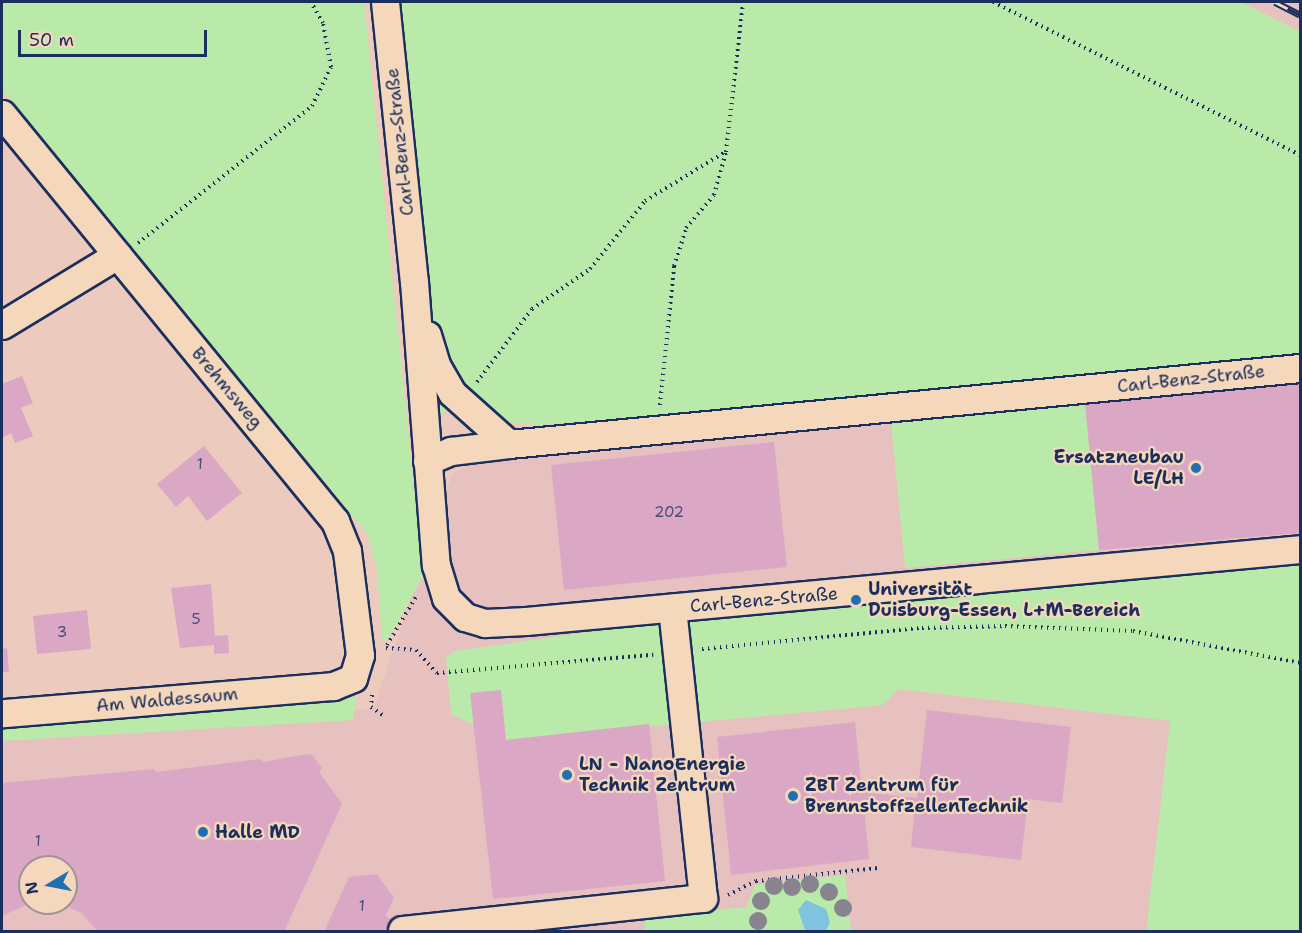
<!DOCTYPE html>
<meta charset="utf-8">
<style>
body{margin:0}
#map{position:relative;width:1302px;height:933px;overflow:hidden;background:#edcabe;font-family:"Shantell Sans",sans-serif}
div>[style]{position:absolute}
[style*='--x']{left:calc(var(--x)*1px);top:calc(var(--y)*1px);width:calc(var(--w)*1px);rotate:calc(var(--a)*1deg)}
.built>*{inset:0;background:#e7c0c0}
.green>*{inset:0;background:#b9eaaa}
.water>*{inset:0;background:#7ec4df}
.building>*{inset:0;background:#daa8c5}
.path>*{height:4px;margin-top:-2px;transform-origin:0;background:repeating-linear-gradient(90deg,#1b2f5e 0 1.5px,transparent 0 6px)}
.roads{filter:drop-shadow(2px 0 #1b2f5e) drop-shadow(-2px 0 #1b2f5e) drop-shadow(0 2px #1b2f5e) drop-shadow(0 -2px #1b2f5e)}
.minor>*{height:27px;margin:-13.5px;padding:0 13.5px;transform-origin:13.5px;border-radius:13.5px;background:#f5d8bb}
.rail>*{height:7px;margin-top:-3.5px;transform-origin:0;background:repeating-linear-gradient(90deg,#f5d8bb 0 14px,#1b2f5e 0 28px);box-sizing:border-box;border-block:2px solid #1b2f5e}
.trees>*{width:18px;height:18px;margin:-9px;border-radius:50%;background:#87848f}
.dots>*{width:16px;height:16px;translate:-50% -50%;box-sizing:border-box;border:3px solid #f5d8bb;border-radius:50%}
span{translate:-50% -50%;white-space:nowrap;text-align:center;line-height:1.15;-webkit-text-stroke:4.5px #f5d8bb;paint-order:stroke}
.number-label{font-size:15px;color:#4b4d78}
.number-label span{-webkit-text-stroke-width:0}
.street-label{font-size:18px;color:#1b2f5e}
.poi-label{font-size:18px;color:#1b2f5e;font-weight:700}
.right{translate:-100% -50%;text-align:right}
.left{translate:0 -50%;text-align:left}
.frame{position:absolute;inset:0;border:3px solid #1b2f5e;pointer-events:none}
.north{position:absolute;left:18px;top:855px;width:60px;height:60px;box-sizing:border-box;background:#f5d8bb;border:2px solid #9e9496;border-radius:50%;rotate:260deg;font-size:16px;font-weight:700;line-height:24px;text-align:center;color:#1b2f5e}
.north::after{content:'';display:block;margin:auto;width:21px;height:27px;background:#1f6fb2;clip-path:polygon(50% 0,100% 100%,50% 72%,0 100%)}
.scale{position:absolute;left:18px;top:30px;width:189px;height:27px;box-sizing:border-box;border:3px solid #1b2f5e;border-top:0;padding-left:8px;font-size:18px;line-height:21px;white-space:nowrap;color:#1b2f5e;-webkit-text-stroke:4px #f5d8bb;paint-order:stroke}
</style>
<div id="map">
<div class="built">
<i style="clip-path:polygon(1241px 2px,1300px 2px,1300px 32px,1299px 31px)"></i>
<i style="clip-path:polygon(evenodd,1300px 358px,1300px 931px,2px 932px,2px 741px,374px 708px,452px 474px,543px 425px,1300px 358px,30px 867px,66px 867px,66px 903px,30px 903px,30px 867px)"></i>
</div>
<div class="green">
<i style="clip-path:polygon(2px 2px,364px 2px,423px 576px,389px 638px,382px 641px,377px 570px,367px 534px,2px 89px)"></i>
<i style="clip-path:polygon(399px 2px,1241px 2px,1300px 32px,1300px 358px,543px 425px,505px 422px,466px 393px,445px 360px,432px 322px)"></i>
<i style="clip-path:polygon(433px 386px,447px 407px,441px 417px,441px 441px,435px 443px)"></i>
<i style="clip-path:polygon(1085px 403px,1099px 550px,905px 568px,891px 421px)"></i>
<i style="clip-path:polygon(1300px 565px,1300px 931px,1146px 931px,1170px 721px,899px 689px,883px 705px,506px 740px,451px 714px,446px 657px,455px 651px,701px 616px)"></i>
<i style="clip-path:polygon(357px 691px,353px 720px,2px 741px,2px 725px)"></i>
<i style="clip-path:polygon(845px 875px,851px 931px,645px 931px,644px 917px,746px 907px,755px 885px)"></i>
</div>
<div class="water">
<i style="clip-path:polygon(806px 900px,826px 909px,830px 922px,826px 931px,805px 930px,798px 910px)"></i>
</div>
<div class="building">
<i style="clip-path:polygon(22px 376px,33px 403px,21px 408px,33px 436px,15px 443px,11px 433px,2px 438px,2px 384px)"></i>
<i style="clip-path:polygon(1300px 383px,1300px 533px,1099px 550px,1085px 403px)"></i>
<i style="clip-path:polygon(774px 442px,787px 567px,564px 590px,551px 465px)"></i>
<i style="clip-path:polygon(204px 446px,242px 493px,207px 521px,188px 496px,176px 507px,157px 484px)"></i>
<i style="clip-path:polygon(211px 584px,215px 636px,228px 635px,229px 653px,214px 654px,214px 645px,180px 648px,171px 588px)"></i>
<i style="clip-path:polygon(87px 610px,91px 649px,37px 654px,33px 616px)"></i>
<i style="clip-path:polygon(7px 648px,9px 672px,2px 672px,2px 649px)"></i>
<i style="clip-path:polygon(501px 690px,506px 740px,649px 724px,665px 881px,493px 899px,470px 693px)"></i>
<i style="clip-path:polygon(927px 710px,1071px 727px,1062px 803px,1028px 799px,1021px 860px,911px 847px,915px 806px,863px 800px,869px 859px,731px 875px,717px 737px,855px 722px,862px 792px,917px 798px)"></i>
<i style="clip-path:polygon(307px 754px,312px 755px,322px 768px,319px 772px,342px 804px,284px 932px,98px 932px,82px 913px,60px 904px,66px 903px,66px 867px,30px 867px,30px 903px,2px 916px,2px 783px,154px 769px,156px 772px,260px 759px,264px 762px)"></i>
<i style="clip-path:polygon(377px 874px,394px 898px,385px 916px,396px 921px,397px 932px,324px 932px,349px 877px)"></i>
</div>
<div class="path">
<i style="--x:993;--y:2;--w:343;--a:26.5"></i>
<i style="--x:138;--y:243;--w:221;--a:-38.2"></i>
<i style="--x:312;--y:106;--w:43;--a:-64"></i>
<i style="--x:331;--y:67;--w:45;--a:-100.3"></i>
<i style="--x:323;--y:23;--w:24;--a:-120"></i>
<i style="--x:477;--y:382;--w:91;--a:-53"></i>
<i style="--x:532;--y:309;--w:70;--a:-34.6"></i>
<i style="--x:590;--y:269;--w:87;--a:-51"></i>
<i style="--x:645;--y:201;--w:94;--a:-31.5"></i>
<i style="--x:660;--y:405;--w:140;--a:-84.2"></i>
<i style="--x:674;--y:266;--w:40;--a:-72"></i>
<i style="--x:686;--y:228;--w:43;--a:-49.7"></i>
<i style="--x:714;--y:195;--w:45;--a:-74.4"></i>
<i style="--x:726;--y:152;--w:151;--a:-83.5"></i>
<i style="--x:387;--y:645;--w:58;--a:-59"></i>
<i style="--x:386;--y:648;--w:30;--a:4"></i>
<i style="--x:416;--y:650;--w:31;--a:48"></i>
<i style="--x:437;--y:673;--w:217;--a:-4.8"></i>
<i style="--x:702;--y:649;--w:221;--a:-5.5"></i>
<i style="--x:922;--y:628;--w:83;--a:-1.4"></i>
<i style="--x:1005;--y:626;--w:128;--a:2.2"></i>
<i style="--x:1133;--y:631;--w:170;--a:10.8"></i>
<i style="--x:372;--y:695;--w:12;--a:95"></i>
<i style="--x:371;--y:707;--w:16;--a:35"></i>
<i style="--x:728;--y:895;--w:31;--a:-27"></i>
<i style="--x:756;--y:881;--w:124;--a:-6"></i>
<i style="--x:41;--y:932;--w:4;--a:0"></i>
</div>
<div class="roads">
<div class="minor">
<i style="--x:385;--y:2;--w:281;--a:84.1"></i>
<i style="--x:414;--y:282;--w:284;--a:85.6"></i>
<i style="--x:436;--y:565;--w:34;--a:73"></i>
<i style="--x:446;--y:598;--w:27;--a:45"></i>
<i style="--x:465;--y:617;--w:21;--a:17"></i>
<i style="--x:485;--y:623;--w:41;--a:-2.8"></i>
<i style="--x:526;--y:621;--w:777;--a:-5.31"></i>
<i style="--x:2;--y:114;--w:526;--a:50.71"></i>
<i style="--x:335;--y:521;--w:32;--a:68"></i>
<i style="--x:347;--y:551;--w:105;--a:82.9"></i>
<i style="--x:360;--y:655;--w:24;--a:107"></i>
<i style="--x:353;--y:678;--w:22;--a:158"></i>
<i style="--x:333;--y:686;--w:332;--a:175.3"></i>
<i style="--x:2;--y:325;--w:135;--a:-31.3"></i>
<i style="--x:427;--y:335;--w:31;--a:73"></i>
<i style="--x:436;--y:365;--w:32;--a:60"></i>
<i style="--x:452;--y:393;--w:76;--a:41.8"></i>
<i style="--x:427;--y:461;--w:26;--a:-23"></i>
<i style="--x:451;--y:451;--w:58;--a:-6.9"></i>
<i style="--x:509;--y:444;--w:795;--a:-5.49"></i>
<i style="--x:402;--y:930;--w:303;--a:-6.1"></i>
<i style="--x:703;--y:898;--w:292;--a:-96.1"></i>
</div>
</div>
<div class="rail">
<i style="--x:1275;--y:2;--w:28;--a:27"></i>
</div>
<div class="trees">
<i style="left:810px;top:884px"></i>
<i style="left:774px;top:886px"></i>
<i style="left:792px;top:887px"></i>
<i style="left:829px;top:892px"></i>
<i style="left:761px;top:901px"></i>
<i style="left:843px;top:908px"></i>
<i style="left:758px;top:921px"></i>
</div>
<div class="dots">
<i style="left:1196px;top:468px;background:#1f6fb2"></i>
<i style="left:856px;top:600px;background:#1f6fb2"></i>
<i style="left:567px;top:775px;background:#1f6fb2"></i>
<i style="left:793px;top:796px;background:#1f6fb2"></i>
<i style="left:203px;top:832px;background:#1f6fb2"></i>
</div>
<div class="number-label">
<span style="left:200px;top:465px">1</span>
<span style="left:669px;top:513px">202</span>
<span style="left:196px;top:620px">5</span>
<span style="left:62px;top:633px">3</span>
<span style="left:38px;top:842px">1</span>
<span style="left:362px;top:907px">1</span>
</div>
<div class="street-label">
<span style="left:400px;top:142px;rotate:-96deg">Carl-Benz-Straße</span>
<span style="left:1191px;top:379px;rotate:-6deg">Carl-Benz-Straße</span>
<span style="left:227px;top:388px;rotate:50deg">Brehmsweg</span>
<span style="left:764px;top:600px;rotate:-5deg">Carl-Benz-Straße</span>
<span style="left:167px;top:700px;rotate:-5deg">Am Waldessaum</span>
</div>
<div class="poi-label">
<span class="right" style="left:1184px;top:468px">Ersatzneubau<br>LE/LH</span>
<span class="left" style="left:868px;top:600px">Universität<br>Duisburg-Essen, L+M-Bereich</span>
<span class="left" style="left:579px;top:775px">LN - NanoEnergie<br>Technik Zentrum</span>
<span class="left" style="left:805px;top:796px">ZBT Zentrum für<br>BrennstoffzellenTechnik</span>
<span class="left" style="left:215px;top:832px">Halle MD</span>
</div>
<div class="frame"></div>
<div class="north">N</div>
<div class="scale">50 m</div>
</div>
